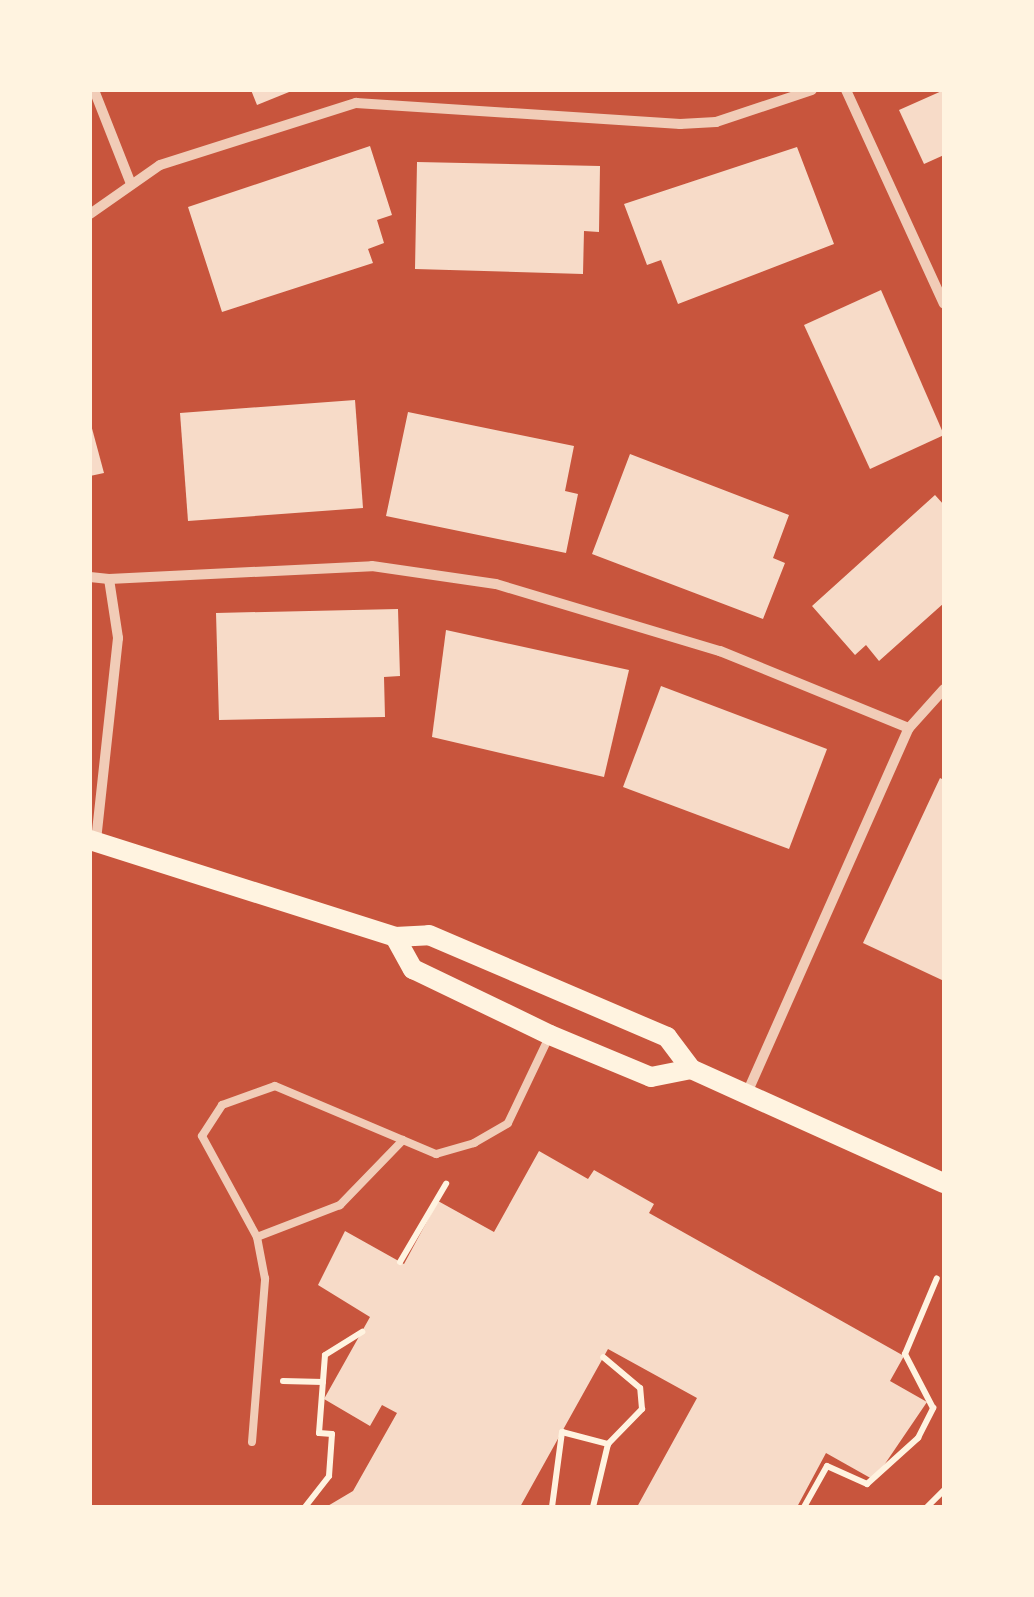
<!DOCTYPE html>
<style>
body{margin:0}
#map{position:relative;width:1034px;height:1597px;overflow:hidden;background:#c8553d;font-family:"Crimson Pro",serif}
div>[style]{position:absolute}
[style*='--x']{left:calc(var(--x)*1px);top:calc(var(--y)*1px);width:calc(var(--w)*1px);rotate:calc(var(--a)*1deg)}
.building>*{inset:0;background:#f7dbc8}
.path>*{height:6px;margin:-3px;padding:0 3px;transform-origin:3px;border-radius:3px;background:#fff3e0}
.service>*{height:8px;margin:-4px;padding:0 4px;transform-origin:4px;border-radius:4px;background:#f1ccb7}
.minor>*{height:10px;margin:-5px;padding:0 5px;transform-origin:5px;border-radius:5px;background:#f1ccb7}
.secondary>*{height:20px;margin:-10px;padding:0 10px;transform-origin:10px;border-radius:10px;background:#fff3e0}
span{translate:-50% -50%;white-space:nowrap;text-align:center;line-height:1.15;-webkit-text-stroke:8px #fff3e0;paint-order:stroke}
.frame{position:absolute;inset:0;border:92px solid #fff3e0;pointer-events:none}
</style>
<div id="map">
<div class="building">
<i style="clip-path:polygon(251px 90px,294px 90px,257px 105px)"></i>
<i style="clip-path:polygon(944px 90px,944px 155px,924px 164px,899px 110px)"></i>
<i style="clip-path:polygon(370px 146px,392px 215px,377px 220px,384px 243px,368px 249px,373px 263px,222px 312px,188px 207px)"></i>
<i style="clip-path:polygon(797px 147px,834px 244px,678px 304px,661px 260px,647px 265px,624px 204px)"></i>
<i style="clip-path:polygon(417px 162px,600px 166px,599px 232px,584px 231px,583px 274px,415px 269px)"></i>
<i style="clip-path:polygon(881px 290px,944px 435px,870px 469px,804px 325px)"></i>
<i style="clip-path:polygon(355px 400px,363px 508px,188px 521px,180px 413px)"></i>
<i style="clip-path:polygon(408px 412px,574px 446px,565px 491px,578px 494px,566px 553px,386px 516px)"></i>
<i style="clip-path:polygon(90px 421px,104px 473px,90px 476px)"></i>
<i style="clip-path:polygon(630px 454px,789px 515px,773px 558px,785px 563px,763px 619px,592px 554px)"></i>
<i style="clip-path:polygon(935px 495px,944px 505px,944px 603px,879px 661px,866px 645px,855px 655px,812px 606px)"></i>
<i style="clip-path:polygon(398px 609px,400px 676px,384px 677px,385px 717px,219px 720px,216px 613px)"></i>
<i style="clip-path:polygon(446px 630px,629px 670px,604px 777px,432px 737px)"></i>
<i style="clip-path:polygon(661px 686px,827px 749px,789px 849px,623px 787px)"></i>
<i style="clip-path:polygon(940px 778px,944px 780px,944px 981px,863px 943px)"></i>
<i style="clip-path:polygon(539px 1151px,588px 1179px,594px 1170px,654px 1204px,649px 1213px,904px 1356px,890px 1381px,927px 1402px,874px 1480px,826px 1453px,797px 1507px,637px 1507px,697px 1398px,608px 1349px,520px 1507px,326px 1507px,353px 1491px,397px 1413px,382px 1405px,370px 1426px,324px 1399px,370px 1317px,318px 1285px,345px 1231px,404px 1264px,438px 1201px,494px 1232px)"></i>
</div>
<div class="path">
<i style="--x:400;--y:1262;--w:91;--a:-59.5"></i>
<i style="--x:283;--y:1381;--w:40;--a:1.4"></i>
<i style="--x:305;--y:1507;--w:39;--a:-52"></i>
<i style="--x:329;--y:1476;--w:42;--a:-85.9"></i>
<i style="--x:332;--y:1434;--w:13;--a:-176"></i>
<i style="--x:319;--y:1433;--w:78;--a:-85.6"></i>
<i style="--x:325;--y:1355;--w:44;--a:-31.9"></i>
<i style="--x:552;--y:1507;--w:76;--a:-82.4"></i>
<i style="--x:562;--y:1432;--w:48;--a:14.6"></i>
<i style="--x:608;--y:1444;--w:49;--a:-45.8"></i>
<i style="--x:642;--y:1409;--w:21;--a:-95"></i>
<i style="--x:640;--y:1388;--w:48;--a:-140"></i>
<i style="--x:593;--y:1507;--w:65;--a:-76.6"></i>
<i style="--x:804;--y:1507;--w:47;--a:-60.7"></i>
<i style="--x:827;--y:1466;--w:44;--a:24.2"></i>
<i style="--x:867;--y:1484;--w:69;--a:-42"></i>
<i style="--x:918;--y:1438;--w:34;--a:-63"></i>
<i style="--x:933;--y:1408;--w:61;--a:-117.4"></i>
<i style="--x:905;--y:1354;--w:82;--a:-67.2"></i>
<i style="--x:927;--y:1507;--w:24;--a:-45"></i>
</div>
<div class="service">
<i style="--x:403;--y:1140;--w:91;--a:134.1"></i>
<i style="--x:340;--y:1205;--w:89;--a:158.9"></i>
<i style="--x:257;--y:1237;--w:115;--a:-118.6"></i>
<i style="--x:202;--y:1136;--w:37;--a:-57"></i>
<i style="--x:222;--y:1105;--w:56;--a:-19.7"></i>
<i style="--x:275;--y:1086;--w:175;--a:22.9"></i>
<i style="--x:436;--y:1154;--w:40;--a:-16"></i>
<i style="--x:474;--y:1143;--w:39;--a:-30"></i>
<i style="--x:508;--y:1123;--w:98;--a:-64.5"></i>
<i style="--x:252;--y:1442;--w:164;--a:-85.4"></i>
<i style="--x:265;--y:1279;--w:43;--a:-100.8"></i>
</div>
<div class="minor">
<i style="--x:94;--y:90;--w:101;--a:68.5"></i>
<i style="--x:846;--y:90;--w:235;--a:65.4"></i>
<i style="--x:90;--y:214;--w:85;--a:-35"></i>
<i style="--x:160;--y:165;--w:206;--a:-17.6"></i>
<i style="--x:356;--y:103;--w:325;--a:3.7"></i>
<i style="--x:680;--y:124;--w:36;--a:-3"></i>
<i style="--x:716;--y:122;--w:101;--a:-18.4"></i>
<i style="--x:90;--y:577;--w:19;--a:6"></i>
<i style="--x:109;--y:579;--w:60;--a:81.3"></i>
<i style="--x:118;--y:638;--w:205;--a:96.2"></i>
<i style="--x:109;--y:579;--w:263;--a:-2.8"></i>
<i style="--x:372;--y:566;--w:125;--a:8.3"></i>
<i style="--x:496;--y:584;--w:234;--a:16.7"></i>
<i style="--x:720;--y:651;--w:204;--a:22.2"></i>
<i style="--x:747;--y:1093;--w:399;--a:-66.1"></i>
<i style="--x:909;--y:728;--w:52;--a:-48.1"></i>
</div>
<div class="secondary">
<i style="--x:90;--y:840;--w:320;--a:17.6"></i>
<i style="--x:395;--y:937;--w:34;--a:-3"></i>
<i style="--x:429;--y:935;--w:259;--a:23.2"></i>
<i style="--x:667;--y:1037;--w:40;--a:53"></i>
<i style="--x:691;--y:1069;--w:277;--a:24.3"></i>
<i style="--x:395;--y:937;--w:37;--a:61"></i>
<i style="--x:413;--y:969;--w:152;--a:25.7"></i>
<i style="--x:550;--y:1035;--w:109;--a:22.6"></i>
<i style="--x:651;--y:1077;--w:41;--a:-11.3"></i>
</div>
<div class="frame"></div>
</div>
